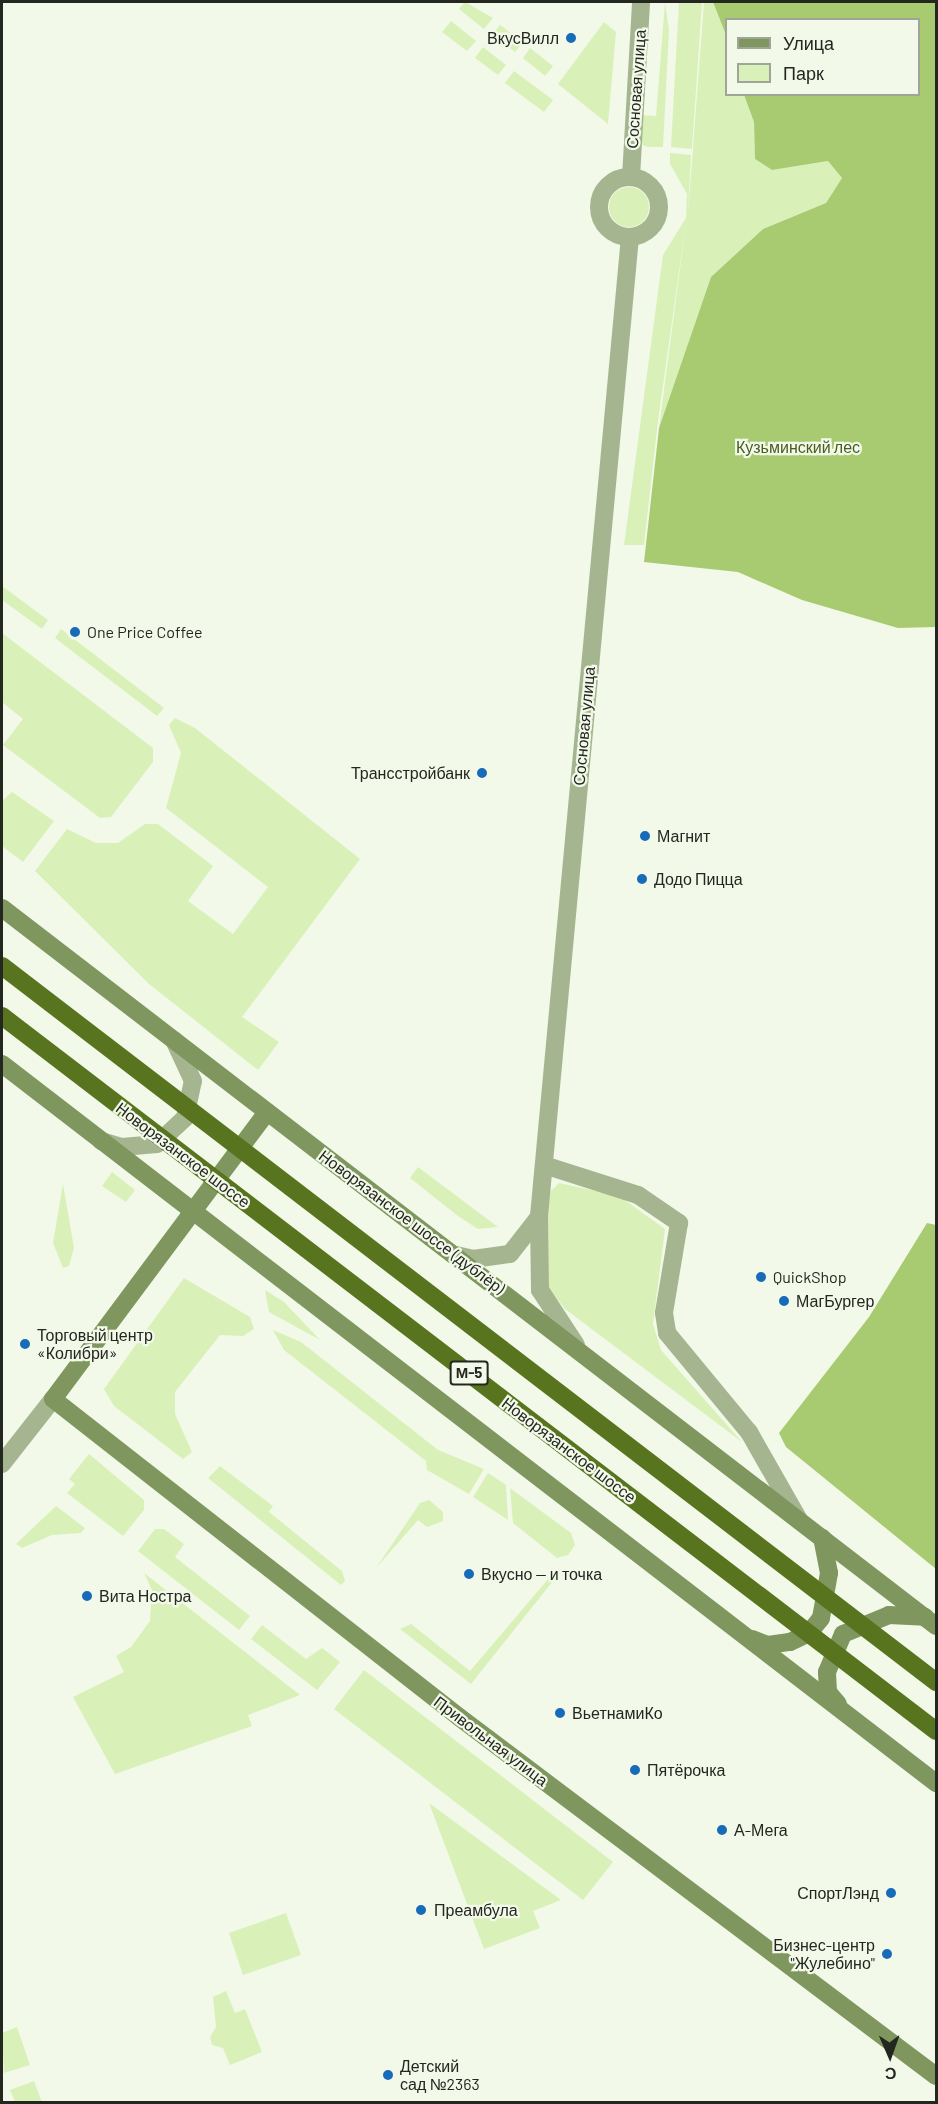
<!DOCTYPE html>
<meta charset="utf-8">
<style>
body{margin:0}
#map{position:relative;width:938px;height:2104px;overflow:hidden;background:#f2f9e9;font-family:Barlow,sans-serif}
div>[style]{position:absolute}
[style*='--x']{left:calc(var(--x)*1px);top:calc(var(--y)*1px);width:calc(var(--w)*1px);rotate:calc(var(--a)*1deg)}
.green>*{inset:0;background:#d9f1b9}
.round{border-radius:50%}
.forest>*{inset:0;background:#a8cb72}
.minor>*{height:18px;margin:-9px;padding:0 9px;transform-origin:9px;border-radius:9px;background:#a5b590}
.minor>.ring{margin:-9px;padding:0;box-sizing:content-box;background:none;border:18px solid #a5b590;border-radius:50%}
.tertiary>*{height:18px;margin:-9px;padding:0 9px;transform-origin:9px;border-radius:9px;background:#a5b590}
.secondary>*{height:18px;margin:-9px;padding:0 9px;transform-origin:9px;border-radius:9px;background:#7f965e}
.trunk>*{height:18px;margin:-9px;padding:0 9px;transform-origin:9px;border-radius:9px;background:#58741e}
.dots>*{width:16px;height:16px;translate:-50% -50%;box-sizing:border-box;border:3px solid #f2f9e9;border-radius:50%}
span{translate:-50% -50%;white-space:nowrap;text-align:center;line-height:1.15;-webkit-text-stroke:4.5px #f2f9e9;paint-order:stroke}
.shield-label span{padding:2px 4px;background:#f2f9e9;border:2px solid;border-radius:4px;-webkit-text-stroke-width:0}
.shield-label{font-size:15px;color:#242620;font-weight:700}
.poi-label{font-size:16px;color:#242620}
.right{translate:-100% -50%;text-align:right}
.left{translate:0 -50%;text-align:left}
.street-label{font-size:16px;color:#242620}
.park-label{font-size:16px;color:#485e21}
.frame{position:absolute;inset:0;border:3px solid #242620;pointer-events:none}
.legend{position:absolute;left:725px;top:18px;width:195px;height:78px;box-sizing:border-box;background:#f2f9e9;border:2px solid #a0a599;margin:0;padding:8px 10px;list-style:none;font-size:18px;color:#242620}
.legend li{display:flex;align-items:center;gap:12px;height:30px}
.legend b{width:30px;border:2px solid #a0a599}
.north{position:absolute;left:860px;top:2026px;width:60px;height:60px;-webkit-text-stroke:4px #f2f9e9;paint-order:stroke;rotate:178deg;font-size:16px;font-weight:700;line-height:24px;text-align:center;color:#242620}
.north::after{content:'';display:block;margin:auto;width:21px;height:27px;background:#242620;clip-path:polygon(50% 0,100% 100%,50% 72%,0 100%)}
</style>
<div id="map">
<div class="green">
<i style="clip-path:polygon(465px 2px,493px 18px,484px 29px,459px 9px)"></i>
<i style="clip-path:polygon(665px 2px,669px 30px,663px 147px,647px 147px,639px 143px,641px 115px,656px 116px)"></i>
<i style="clip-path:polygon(679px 2px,702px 2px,692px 149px,671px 147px)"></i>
<i style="clip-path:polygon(704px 2px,713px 2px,726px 35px,726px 94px,744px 95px,754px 122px,755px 159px,772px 170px,828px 161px,842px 178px,826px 203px,763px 229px,711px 277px,659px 428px,687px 215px,658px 421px,644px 545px,624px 545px,663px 255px,686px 218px,687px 194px,670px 164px,670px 153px,691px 155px,688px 214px)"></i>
<i style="clip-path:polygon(451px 21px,476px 41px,467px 51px,442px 32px)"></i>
<i style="clip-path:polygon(604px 22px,616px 32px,608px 124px,558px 84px)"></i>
<i style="clip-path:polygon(500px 25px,523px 42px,515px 52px,492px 35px)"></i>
<i style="clip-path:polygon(483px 47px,506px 65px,498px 75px,475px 58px)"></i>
<i style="clip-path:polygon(530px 48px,553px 66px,545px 76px,523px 58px)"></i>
<i style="clip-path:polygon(514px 71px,553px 100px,544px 112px,505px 83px)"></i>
<i class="round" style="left:609px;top:187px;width:40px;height:40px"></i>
<i style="clip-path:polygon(2px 586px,48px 620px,42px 629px,2px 600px)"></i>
<i style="clip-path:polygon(61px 629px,164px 708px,157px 716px,55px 638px)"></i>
<i style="clip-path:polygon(2px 633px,153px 748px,153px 762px,111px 817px,100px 818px,3px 745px,23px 719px,2px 702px)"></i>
<i style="clip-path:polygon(175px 718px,195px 728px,360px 859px,242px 1017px,279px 1042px,258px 1070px,149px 984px,35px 871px,67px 829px,96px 843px,118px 843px,145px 824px,158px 824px,213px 866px,188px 901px,233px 934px,268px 887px,166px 808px,181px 753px,169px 725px)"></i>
<i style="clip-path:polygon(12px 792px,54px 821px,23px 862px,2px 846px,2px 801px)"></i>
<i style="clip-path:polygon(418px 1167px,498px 1227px,478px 1229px,458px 1216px,410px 1178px)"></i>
<i style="clip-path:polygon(112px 1172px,135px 1190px,126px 1202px,102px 1186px)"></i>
<i style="clip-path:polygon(559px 1183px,619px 1196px,665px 1229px,653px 1324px,661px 1350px,742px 1442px,565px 1309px,547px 1286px,546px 1229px,550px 1192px)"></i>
<i style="clip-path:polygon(63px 1184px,74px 1248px,69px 1266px,63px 1268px,53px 1243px)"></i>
<i style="clip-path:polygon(184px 1278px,250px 1317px,254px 1329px,243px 1336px,220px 1335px,175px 1392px,175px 1414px,192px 1452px,183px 1459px,114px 1406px,104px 1389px)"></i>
<i style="clip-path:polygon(265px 1290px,284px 1302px,320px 1340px,269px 1312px)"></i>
<i style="clip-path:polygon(273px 1330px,301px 1342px,438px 1450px,484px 1469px,469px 1494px,427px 1470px,426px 1461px,284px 1350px)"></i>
<i style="clip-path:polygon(89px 1454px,144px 1500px,144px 1510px,123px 1536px,67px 1493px,75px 1484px,69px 1479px)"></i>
<i style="clip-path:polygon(220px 1466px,273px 1506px,269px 1512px,342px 1571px,345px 1581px,341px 1585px,208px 1478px)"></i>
<i style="clip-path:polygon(488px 1473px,506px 1485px,508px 1520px,473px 1497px)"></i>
<i style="clip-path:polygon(510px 1488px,571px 1533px,575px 1545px,568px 1555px,557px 1558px,513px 1523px)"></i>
<i style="clip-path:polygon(429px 1500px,443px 1512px,443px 1521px,427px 1527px,418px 1520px,376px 1568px,420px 1503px)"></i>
<i style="clip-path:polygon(56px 1506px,85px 1528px,81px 1533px,52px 1535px,22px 1548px,16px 1544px)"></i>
<i style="clip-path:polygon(155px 1529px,164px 1529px,184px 1544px,175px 1557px,250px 1616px,239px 1630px,138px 1551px)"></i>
<i style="clip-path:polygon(144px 1573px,300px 1695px,248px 1715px,252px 1726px,115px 1774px,73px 1697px,124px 1672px,116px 1656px,131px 1647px,150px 1621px,152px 1590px)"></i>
<i style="clip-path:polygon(549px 1578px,553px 1581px,471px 1684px,400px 1629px,411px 1624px,470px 1671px)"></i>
<i style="clip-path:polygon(262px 1625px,306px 1659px,322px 1648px,340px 1662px,317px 1690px,251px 1639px)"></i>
<i style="clip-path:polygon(364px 1670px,613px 1862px,583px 1900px,334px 1709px)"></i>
<i style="clip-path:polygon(429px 1803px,561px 1900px,533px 1911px,540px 1928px,484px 1949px)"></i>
<i style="clip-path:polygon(286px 1913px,301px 1955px,243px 1975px,229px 1933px)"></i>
<i style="clip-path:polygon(226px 1991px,235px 2013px,245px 2009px,262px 2052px,230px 2065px,223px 2048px,212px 2045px,210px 2037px,216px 2027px,213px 1997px)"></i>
<i style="clip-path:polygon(17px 2027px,30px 2065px,4px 2073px,2px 2033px)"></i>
<i style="clip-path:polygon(34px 2081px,42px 2102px,15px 2102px,10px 2090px)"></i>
</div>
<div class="forest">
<i style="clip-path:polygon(713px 2px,936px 2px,936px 627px,898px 628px,802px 600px,738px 572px,644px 562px,659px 428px,711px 277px,763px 229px,826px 203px,842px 178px,828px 161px,772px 170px,755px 159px,754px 122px,744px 95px,918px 94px,918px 20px,726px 20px,726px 35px)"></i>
<i style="clip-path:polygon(927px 1223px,936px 1225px,936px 1569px,786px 1447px,779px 1433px,869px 1317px)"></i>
</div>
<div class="minor">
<i style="--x:631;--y:177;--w:175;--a:-86.7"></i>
<i class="ring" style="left:599px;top:177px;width:42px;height:42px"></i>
<i style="--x:101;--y:1141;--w:22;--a:16"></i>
<i style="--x:122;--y:1147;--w:35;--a:-5"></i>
<i style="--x:157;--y:1144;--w:38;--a:-43"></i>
<i style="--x:185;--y:1118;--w:38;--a:-78"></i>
<i style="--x:193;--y:1081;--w:45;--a:-114.9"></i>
<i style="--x:544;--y:1165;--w:99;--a:17.7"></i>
<i style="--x:638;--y:1195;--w:50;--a:34.3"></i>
<i style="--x:679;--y:1223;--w:91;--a:99.5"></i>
<i style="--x:664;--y:1313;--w:20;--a:81"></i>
<i style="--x:667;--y:1333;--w:129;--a:50.4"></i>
<i style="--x:749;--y:1432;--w:101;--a:60.4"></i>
<i style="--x:456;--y:1255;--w:17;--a:13"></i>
<i style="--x:473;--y:1259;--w:37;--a:-8"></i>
<i style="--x:510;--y:1254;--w:46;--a:-52.1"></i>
<i style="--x:576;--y:1345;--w:66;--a:-123.2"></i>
<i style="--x:540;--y:1290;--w:74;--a:-90.8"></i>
<i style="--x:539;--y:1216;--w:983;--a:-84.69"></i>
</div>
<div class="tertiary">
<i style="--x:2;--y:1464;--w:83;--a:-51.9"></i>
</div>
<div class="secondary">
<i style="--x:2;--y:908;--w:1178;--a:37.55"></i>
<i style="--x:2;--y:1064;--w:1179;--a:37.59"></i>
<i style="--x:267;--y:1112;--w:358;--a:126.7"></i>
<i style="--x:53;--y:1399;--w:516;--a:38.07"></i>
<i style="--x:459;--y:1717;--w:597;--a:36.97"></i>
<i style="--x:752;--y:1639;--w:17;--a:21"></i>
<i style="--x:768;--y:1645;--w:22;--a:-8"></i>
<i style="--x:790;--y:1642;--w:21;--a:-25"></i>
<i style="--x:809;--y:1633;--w:19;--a:-51"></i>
<i style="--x:821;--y:1618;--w:46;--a:-79.9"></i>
<i style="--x:829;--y:1573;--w:36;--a:-101"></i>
<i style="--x:838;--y:1704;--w:16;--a:-130"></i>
<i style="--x:828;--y:1692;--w:20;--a:-93"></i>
<i style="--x:827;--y:1672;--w:41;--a:-67.2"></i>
<i style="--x:843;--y:1634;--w:50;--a:-22.4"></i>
<i style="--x:889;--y:1615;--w:36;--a:3"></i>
</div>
<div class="trunk">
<i style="--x:2;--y:966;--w:1177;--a:37.47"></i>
<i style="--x:2;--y:1016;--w:1176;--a:37.43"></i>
</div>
<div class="dots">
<i style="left:571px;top:38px;background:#176bb9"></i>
<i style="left:75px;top:632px;background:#176bb9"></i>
<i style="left:482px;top:773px;background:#176bb9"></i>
<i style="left:645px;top:836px;background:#176bb9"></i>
<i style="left:642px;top:879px;background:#176bb9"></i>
<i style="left:761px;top:1277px;background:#176bb9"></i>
<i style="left:784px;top:1301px;background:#176bb9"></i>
<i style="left:25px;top:1344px;background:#176bb9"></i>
<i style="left:469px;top:1574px;background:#176bb9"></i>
<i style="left:87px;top:1596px;background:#176bb9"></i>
<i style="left:560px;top:1713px;background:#176bb9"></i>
<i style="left:635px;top:1770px;background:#176bb9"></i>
<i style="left:722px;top:1830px;background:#176bb9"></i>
<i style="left:891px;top:1893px;background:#176bb9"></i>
<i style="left:421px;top:1910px;background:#176bb9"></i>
<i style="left:887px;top:1954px;background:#176bb9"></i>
<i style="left:388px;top:2075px;background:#176bb9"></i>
</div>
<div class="shield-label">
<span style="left:469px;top:1373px">М-5</span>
</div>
<div class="poi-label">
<span class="right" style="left:559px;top:38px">ВкусВилл</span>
<span class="left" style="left:87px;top:632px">One Price Coffee</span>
<span class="right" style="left:470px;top:773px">Трансстройбанк</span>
<span class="left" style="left:657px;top:836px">Магнит</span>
<span class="left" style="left:654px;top:879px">Додо Пицца</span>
<span class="left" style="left:773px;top:1277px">QuickShop</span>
<span class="left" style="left:796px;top:1301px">МагБургер</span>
<span class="left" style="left:37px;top:1344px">Торговый центр<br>«Колибри»</span>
<span class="left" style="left:481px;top:1574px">Вкусно — и точка</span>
<span class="left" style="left:99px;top:1596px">Вита Ностра</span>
<span class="left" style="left:572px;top:1713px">ВьетнамиКо</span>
<span class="left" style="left:647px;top:1770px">Пятёрочка</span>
<span class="left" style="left:734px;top:1830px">А-Мега</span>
<span class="right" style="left:879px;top:1893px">СпортЛэнд</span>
<span class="left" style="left:434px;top:1910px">Преамбула</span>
<span class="right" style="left:875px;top:1954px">Бизнес-центр<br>"Жулебино"</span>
<span class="left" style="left:400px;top:2075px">Детский<br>сад №2363</span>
</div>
<div class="street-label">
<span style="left:636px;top:89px;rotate:-86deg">Сосновая улица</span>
<span style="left:584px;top:726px;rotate:-85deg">Сосновая улица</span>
<span style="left:183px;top:1155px;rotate:37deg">Новорязанское шоссе</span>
<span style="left:412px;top:1222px;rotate:37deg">Новорязанское шоссе (дублёр)</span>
<span style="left:569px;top:1450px;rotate:37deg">Новорязанское шоссе</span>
<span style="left:491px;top:1741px;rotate:37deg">Привольная улица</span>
</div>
<div class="park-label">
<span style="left:798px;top:447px">Кузьминский лес</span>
</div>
<div class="frame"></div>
<ul class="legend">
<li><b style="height:8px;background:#7f965e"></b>Улица</li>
<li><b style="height:16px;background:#d9f1b9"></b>Парк</li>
</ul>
<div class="north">С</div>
</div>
